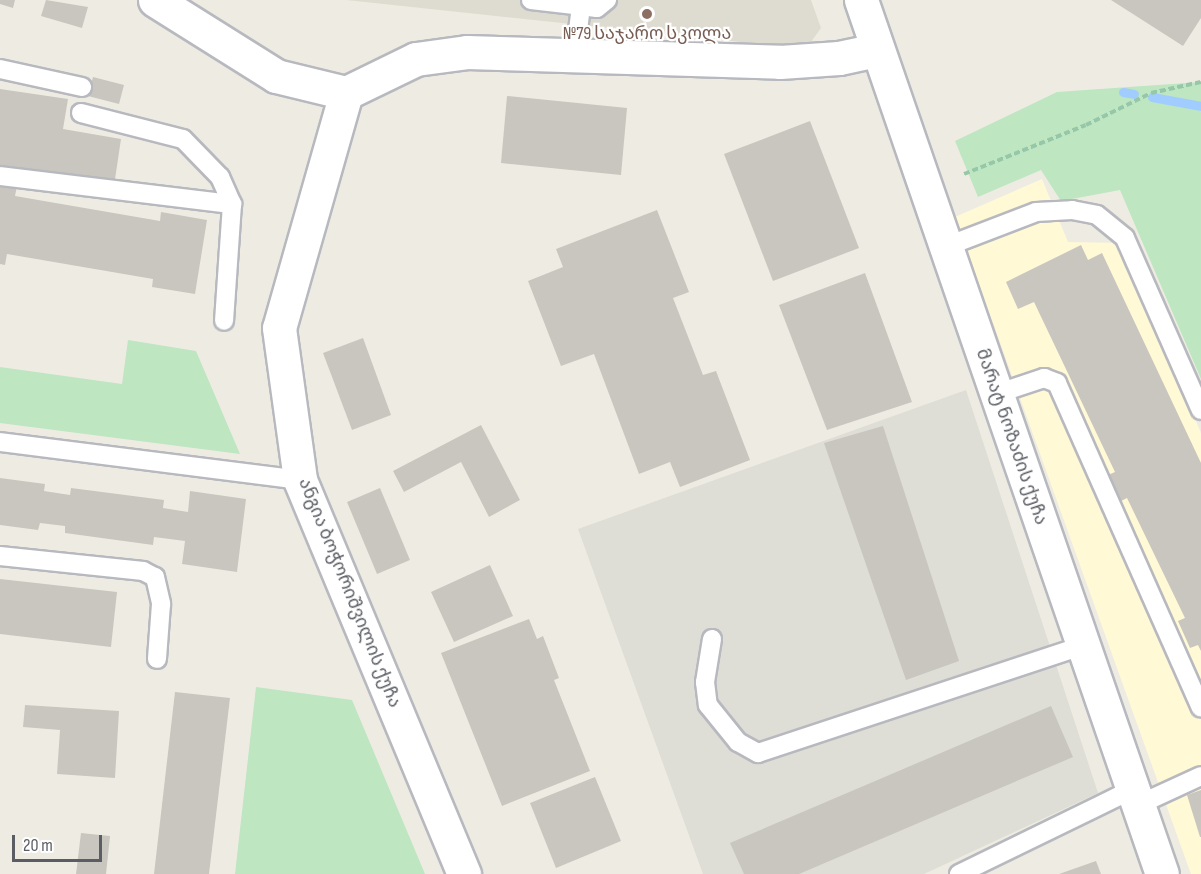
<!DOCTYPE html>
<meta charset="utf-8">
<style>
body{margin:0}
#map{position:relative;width:1201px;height:874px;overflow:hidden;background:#eeece2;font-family:"Sofia Sans Condensed","Noto Sans Georgian",sans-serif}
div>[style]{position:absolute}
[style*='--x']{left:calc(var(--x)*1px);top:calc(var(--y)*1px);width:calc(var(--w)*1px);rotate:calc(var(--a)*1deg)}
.commercial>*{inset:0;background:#fff9d6}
.industrial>*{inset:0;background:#deddd6}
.education>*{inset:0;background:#dedbd0}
.green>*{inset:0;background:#bde6c1}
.stream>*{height:9px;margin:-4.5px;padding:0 4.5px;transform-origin:4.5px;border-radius:4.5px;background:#a0ccff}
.building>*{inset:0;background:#c8c6bf}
.path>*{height:4px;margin-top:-2px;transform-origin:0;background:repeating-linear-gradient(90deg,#96c7a9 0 6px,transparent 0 9px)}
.roads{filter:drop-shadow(2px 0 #b7b9bf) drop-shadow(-2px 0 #b7b9bf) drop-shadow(0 2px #b7b9bf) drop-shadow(0 -2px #b7b9bf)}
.service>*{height:18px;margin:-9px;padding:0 9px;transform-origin:9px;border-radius:9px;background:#fff}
.tertiary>*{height:33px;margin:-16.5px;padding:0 16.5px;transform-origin:16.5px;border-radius:16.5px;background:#fff}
.dots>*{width:16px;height:16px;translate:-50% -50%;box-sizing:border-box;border:3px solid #fff;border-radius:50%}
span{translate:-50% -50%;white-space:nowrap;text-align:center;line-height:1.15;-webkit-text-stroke:4.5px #fff;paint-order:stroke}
.education-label{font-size:18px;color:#785e54}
.street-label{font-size:18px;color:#5a5d63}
.scale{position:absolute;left:12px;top:835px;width:90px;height:27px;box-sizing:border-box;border:3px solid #5a5d63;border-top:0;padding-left:8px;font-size:18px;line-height:21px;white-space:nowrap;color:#5a5d63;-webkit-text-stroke:4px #fff;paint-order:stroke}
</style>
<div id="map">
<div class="commercial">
<i style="clip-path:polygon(1042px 179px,1068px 242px,1120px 243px,1201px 433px,1201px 874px,1191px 874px,955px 217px)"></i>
</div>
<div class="industrial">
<i style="clip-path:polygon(966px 390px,1098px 793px,924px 874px,703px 874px,578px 529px)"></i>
</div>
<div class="education">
<i style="clip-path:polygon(346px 0,811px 0,821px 28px,806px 49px)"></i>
</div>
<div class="green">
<i style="clip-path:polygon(1201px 82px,1201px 379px,1120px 190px,1061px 201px,1041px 170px,978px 197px,955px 141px,1057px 92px)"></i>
<i style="clip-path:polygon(128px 340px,196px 351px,240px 454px,0 423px,0 367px,122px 384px)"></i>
<i style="clip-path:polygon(256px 687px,352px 700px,425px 874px,235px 874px)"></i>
</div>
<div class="stream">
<i style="--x:1123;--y:92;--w:11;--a:10"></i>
<i style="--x:1152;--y:97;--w:50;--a:10.4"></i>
</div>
<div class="building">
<i style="clip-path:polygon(0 0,15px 0,13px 8px,0 4px)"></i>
<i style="clip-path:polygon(46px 0,88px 7px,82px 28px,41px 16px)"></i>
<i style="clip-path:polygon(1111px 0,1201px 0,1201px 18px,1183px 46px)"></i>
<i style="clip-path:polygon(93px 77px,124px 85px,119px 104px,88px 96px)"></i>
<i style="clip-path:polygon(0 89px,68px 99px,63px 129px,121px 139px,114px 186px,0 168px)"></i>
<i style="clip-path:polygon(507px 96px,627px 108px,621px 175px,501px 163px)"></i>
<i style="clip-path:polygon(810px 121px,859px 248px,773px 281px,724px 154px)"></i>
<i style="clip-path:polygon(0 184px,17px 186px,15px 196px,160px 221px,161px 212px,207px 220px,195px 294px,152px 287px,153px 279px,7px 254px,5px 265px,0 264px)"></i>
<i style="clip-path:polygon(657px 210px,689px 292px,673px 298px,703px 375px,716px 371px,750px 460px,680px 487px,670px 462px,639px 474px,594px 354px,561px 366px,528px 281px,563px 267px,556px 249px)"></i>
<i style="clip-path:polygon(1081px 245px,1088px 260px,1102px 253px,1201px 463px,1201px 651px,1198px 645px,1190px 648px,1178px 621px,1185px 618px,1127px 498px,1121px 501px,1108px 475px,1115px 472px,1034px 302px,1018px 309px,1006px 282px)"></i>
<i style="clip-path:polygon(865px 273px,912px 402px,827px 430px,779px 305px)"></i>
<i style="clip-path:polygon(363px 338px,391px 415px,352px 430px,323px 353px)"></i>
<i style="clip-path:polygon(481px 425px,520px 500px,489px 517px,461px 462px,404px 492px,393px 471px)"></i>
<i style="clip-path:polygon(883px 426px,959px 661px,906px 680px,824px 443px)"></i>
<i style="clip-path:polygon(0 478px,45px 484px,44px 491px,70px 495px,71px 488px,164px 500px,163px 508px,188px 512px,190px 491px,246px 499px,237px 572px,182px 564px,185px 541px,154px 537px,153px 545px,65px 533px,65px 526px,40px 523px,38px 530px,0 525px)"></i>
<i style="clip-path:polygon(380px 488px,410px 560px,377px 574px,347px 502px)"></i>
<i style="clip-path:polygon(490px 565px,513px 616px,454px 642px,431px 592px)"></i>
<i style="clip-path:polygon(0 579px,117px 592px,111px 647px,0 634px)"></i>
<i style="clip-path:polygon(529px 619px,537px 639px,543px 636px,559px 678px,554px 680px,590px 771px,502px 806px,441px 653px)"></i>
<i style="clip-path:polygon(175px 692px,230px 698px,209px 874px,154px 874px)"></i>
<i style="clip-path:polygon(25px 705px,119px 711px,115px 778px,57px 774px,60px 730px,23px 727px)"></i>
<i style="clip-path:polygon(1051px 706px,1073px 757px,799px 874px,744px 874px,730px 843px)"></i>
<i style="clip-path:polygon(595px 777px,621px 841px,556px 868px,530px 803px)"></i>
<i style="clip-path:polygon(1201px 790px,1201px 837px,1200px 837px,1187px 795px)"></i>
<i style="clip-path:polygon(81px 833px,110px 836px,106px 874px,76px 874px)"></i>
<i style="clip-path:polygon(1096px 861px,1101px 874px,1059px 874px)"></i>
</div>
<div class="path">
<i style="--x:964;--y:174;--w:131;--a:-21.9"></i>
<i style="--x:1086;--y:125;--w:72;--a:-26.2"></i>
<i style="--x:1151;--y:93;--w:51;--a:-12.4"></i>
</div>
<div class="roads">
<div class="service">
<i style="--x:531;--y:0;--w:50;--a:6.8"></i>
<i style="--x:575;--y:55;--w:49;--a:-83"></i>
<i style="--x:581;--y:6;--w:16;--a:7"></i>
<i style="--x:597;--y:8;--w:13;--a:-39"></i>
<i style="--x:0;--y:69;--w:84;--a:12.4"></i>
<i style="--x:81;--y:113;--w:105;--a:14.3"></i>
<i style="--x:183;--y:139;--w:53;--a:45.8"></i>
<i style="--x:220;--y:177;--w:30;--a:66"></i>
<i style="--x:232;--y:204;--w:117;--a:93.9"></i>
<i style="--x:0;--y:176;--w:234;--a:6.9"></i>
<i style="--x:945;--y:247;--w:97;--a:-21"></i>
<i style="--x:1036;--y:212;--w:36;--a:-3"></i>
<i style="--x:1072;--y:210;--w:25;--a:11"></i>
<i style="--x:1097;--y:215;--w:36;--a:39"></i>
<i style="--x:1125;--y:238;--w:188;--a:66.2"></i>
<i style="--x:996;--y:394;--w:51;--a:-18.4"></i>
<i style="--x:1044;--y:378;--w:14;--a:21"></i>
<i style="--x:1057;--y:383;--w:355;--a:66.1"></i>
<i style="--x:0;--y:442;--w:302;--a:7.2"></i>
<i style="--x:0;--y:556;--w:144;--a:6"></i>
<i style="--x:143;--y:571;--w:13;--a:27"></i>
<i style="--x:155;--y:577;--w:28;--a:77"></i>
<i style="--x:161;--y:604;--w:55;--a:94.2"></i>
<i style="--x:712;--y:639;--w:44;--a:99.2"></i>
<i style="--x:705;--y:682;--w:23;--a:83"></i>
<i style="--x:708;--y:705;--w:48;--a:51"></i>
<i style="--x:738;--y:742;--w:23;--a:29"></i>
<i style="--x:758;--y:753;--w:341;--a:-18.3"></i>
<i style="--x:1138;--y:805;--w:69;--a:-24.7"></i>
<i style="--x:959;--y:874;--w:194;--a:-26"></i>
</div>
<div class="tertiary">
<i style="--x:155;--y:0;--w:143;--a:32.1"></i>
<i style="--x:276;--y:76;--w:72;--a:13.7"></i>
<i style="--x:861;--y:0;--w:924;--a:71"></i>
<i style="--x:346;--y:93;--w:244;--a:105.9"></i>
<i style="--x:279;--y:328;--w:153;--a:82.1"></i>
<i style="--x:300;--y:480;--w:427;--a:67.4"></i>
<i style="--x:346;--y:93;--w:78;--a:-25.9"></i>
<i style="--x:416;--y:59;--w:51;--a:-7.8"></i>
<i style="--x:467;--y:52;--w:313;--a:1.8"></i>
<i style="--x:780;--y:62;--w:59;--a:-3.9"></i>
<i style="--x:839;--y:58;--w:39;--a:-12"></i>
</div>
</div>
<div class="dots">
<i style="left:647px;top:14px;background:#8d6e63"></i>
</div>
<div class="education-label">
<span style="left:647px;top:34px">№79 საჯარო სკოლა</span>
</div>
<div class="street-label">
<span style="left:1011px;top:437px;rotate:71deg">მარატ ნოზაძის ქუჩა</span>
<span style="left:349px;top:593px;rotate:68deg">ანგია ბოჭორიშვილის ქუჩა</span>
</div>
<div class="scale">20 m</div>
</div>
